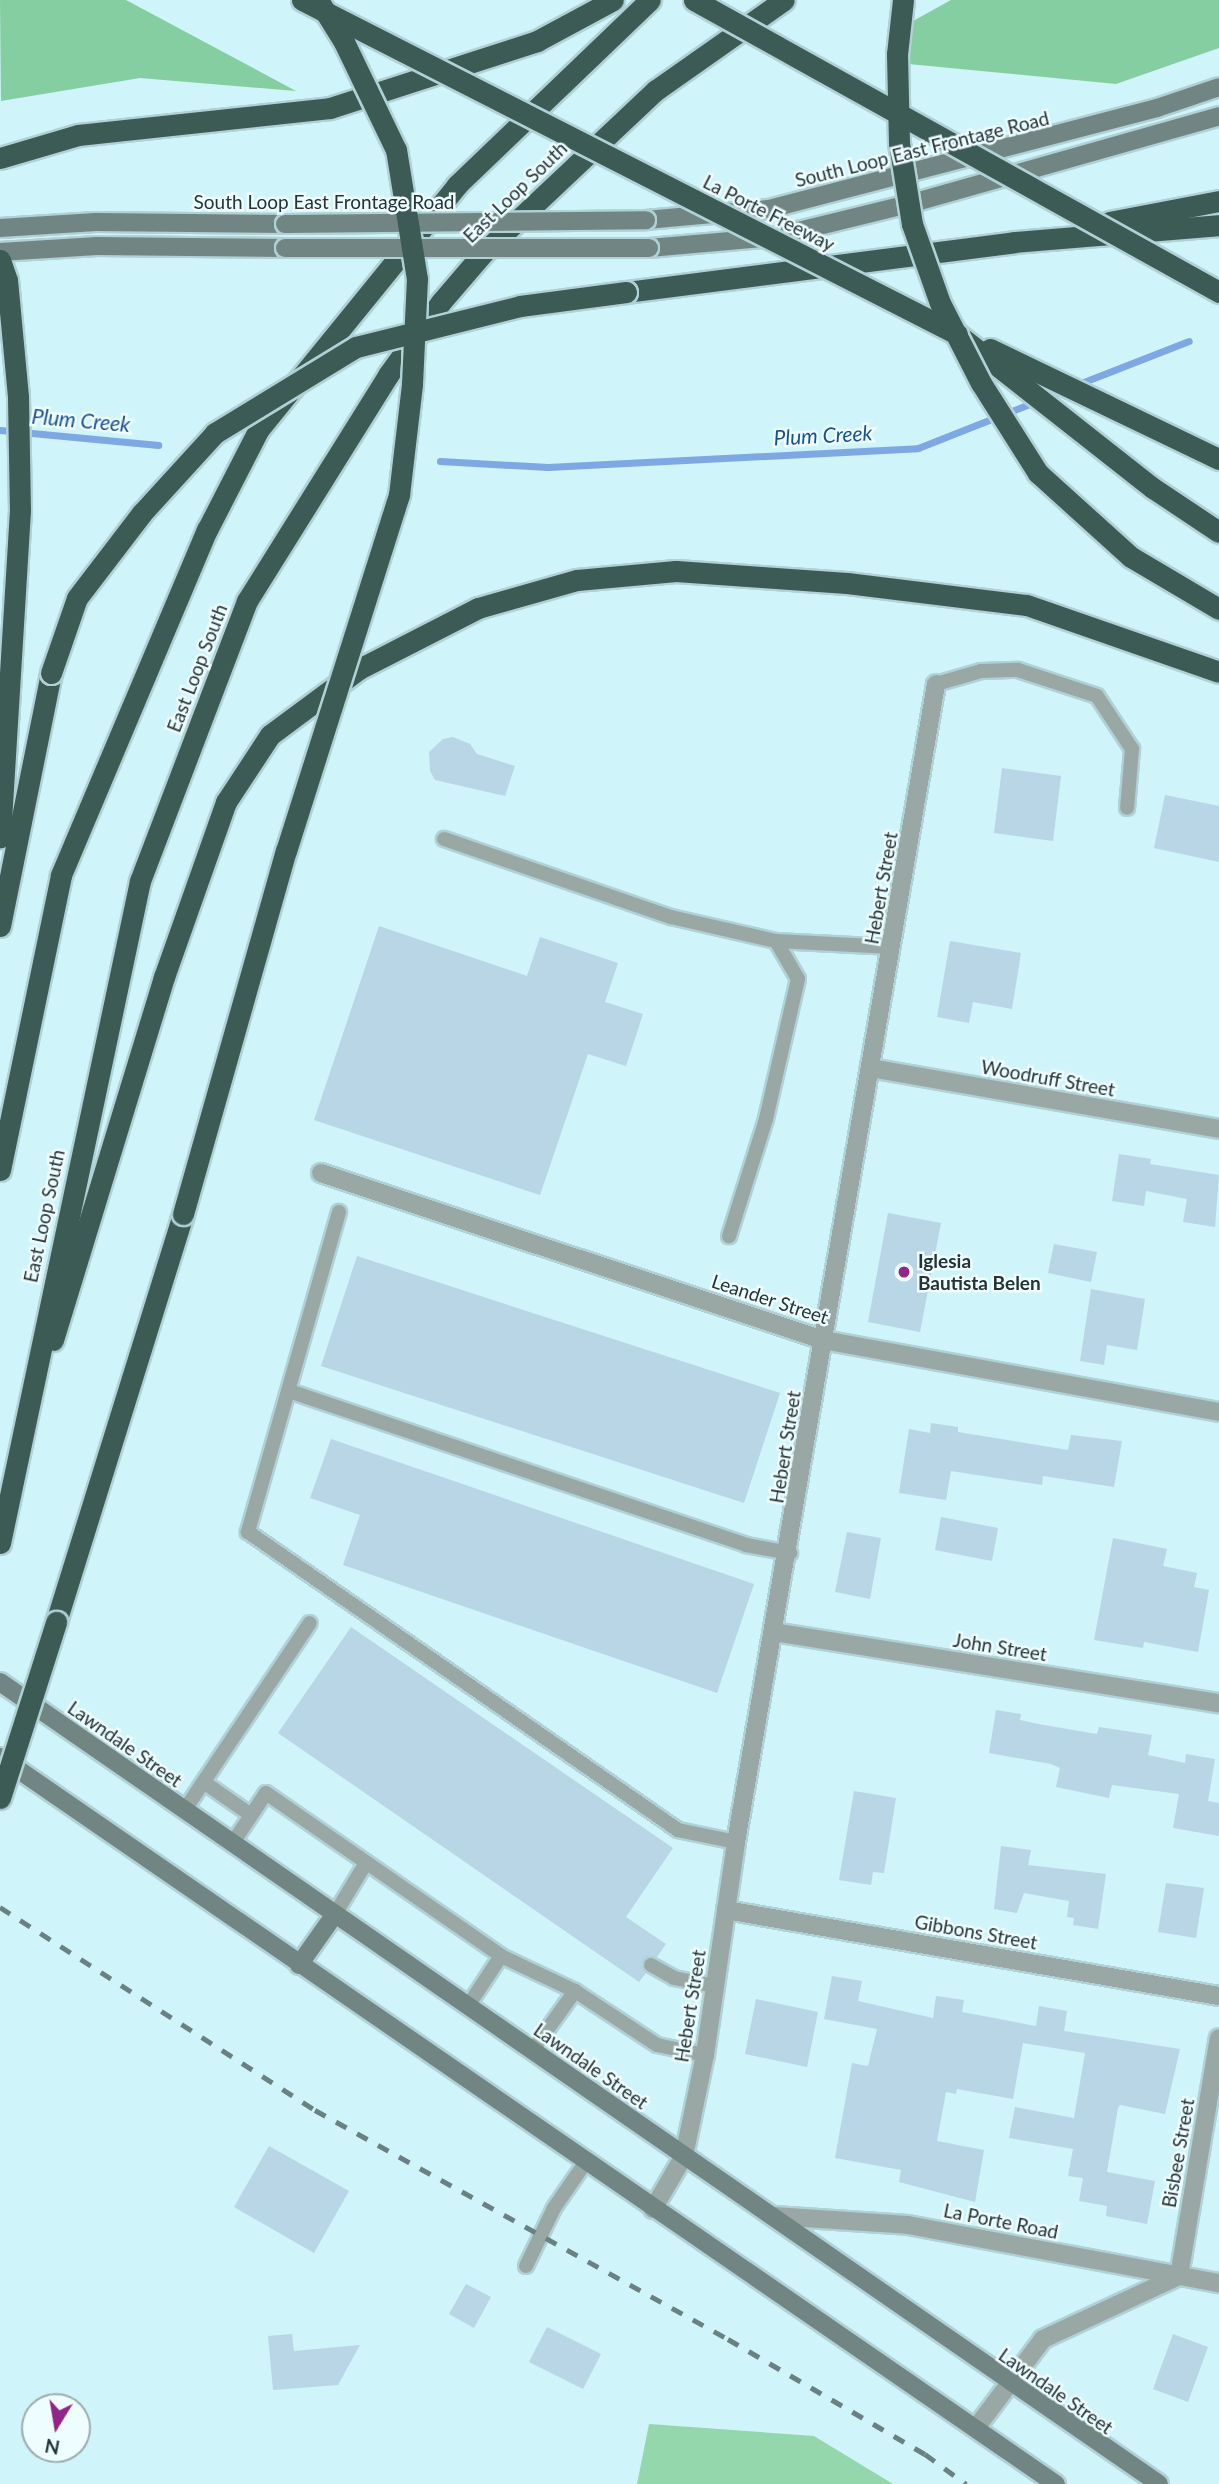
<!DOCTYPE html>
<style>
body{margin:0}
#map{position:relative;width:1219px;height:2484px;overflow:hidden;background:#cff4f9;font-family:Lato,sans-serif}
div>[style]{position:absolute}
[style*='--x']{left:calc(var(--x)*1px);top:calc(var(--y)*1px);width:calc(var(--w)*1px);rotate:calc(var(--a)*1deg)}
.green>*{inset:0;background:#94d7ac}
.forest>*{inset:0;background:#85cea1}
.stream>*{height:7px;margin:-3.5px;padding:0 3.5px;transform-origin:3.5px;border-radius:3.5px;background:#7da8e3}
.building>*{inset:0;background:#b8d6e6}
.roads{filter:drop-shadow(2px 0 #b0d1d6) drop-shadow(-2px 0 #b0d1d6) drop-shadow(0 2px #b0d1d6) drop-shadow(0 -2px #b0d1d6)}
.lane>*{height:14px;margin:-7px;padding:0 7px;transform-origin:7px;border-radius:7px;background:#99a8a4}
.street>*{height:18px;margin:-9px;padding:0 9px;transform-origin:9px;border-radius:9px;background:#99a8a4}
.secondary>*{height:18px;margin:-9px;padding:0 9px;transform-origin:9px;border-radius:9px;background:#718682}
.highway>*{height:21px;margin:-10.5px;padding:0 10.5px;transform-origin:10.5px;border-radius:10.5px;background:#3b5b54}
.rail>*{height:5px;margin-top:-2.5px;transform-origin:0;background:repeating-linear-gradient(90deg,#6a8184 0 12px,transparent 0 24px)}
.bridges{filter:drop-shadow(2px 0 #b0d1d6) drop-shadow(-2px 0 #b0d1d6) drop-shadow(0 2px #b0d1d6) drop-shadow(0 -2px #b0d1d6)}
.secondary-bridge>*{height:18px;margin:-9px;padding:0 9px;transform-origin:9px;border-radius:9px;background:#718682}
.highway-bridge>*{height:21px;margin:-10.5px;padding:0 10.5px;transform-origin:10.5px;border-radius:10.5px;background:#3b5b54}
.dots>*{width:19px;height:19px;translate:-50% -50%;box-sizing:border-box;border:4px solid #eefdff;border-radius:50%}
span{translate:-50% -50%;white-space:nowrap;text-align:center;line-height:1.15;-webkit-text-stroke:5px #eefdff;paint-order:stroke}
.street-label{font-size:19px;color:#253335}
.poi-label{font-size:19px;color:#253335;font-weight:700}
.left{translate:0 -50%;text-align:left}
.water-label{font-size:21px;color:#194f96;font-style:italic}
.north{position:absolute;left:21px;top:2393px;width:70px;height:70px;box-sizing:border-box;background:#eefdff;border:2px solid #9eacae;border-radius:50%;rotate:191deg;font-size:19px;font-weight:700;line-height:28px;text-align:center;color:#253335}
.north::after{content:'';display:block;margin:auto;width:24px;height:32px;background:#922587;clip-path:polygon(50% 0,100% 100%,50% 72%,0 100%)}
</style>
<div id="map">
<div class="green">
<i style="clip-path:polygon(649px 2424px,814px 2436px,893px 2484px,637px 2484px)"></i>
</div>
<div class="forest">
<i style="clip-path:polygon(0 0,126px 0,296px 91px,140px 78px,1px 101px)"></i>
<i style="clip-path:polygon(951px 0,1219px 0,1219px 48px,1116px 84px,898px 63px,913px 21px)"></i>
</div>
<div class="stream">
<i style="--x:1076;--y:385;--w:121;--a:-21.3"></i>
<i style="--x:0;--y:430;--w:159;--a:5.4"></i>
<i style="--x:440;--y:461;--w:108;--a:3.2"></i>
<i style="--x:548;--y:467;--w:370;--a:-2.9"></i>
<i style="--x:918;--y:448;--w:158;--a:-21.5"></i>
</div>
<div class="building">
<i style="clip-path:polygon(453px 737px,470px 744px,477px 754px,515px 766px,505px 796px,435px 780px,430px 771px,429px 752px,443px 739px)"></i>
<i style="clip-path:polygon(1002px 768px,1061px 776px,1053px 841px,994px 833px)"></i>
<i style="clip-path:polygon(1165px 795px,1219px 806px,1219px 862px,1154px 848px)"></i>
<i style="clip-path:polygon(379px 926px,527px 976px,540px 937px,618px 963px,605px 1002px,643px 1014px,626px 1066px,588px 1054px,540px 1195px,314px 1120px)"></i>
<i style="clip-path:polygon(950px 941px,1021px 953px,1012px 1009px,973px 1002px,969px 1023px,937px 1017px)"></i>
<i style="clip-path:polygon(1119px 1154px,1151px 1159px,1150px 1164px,1219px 1175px,1215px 1227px,1183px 1222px,1187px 1199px,1146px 1191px,1144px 1206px,1112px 1201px)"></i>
<i style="clip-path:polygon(888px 1213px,941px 1223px,920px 1332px,868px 1322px)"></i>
<i style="clip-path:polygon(1054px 1244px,1097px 1252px,1091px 1282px,1048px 1273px)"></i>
<i style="clip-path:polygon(357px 1256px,780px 1393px,744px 1503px,321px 1366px)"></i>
<i style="clip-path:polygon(1091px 1289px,1145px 1299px,1137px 1350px,1107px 1345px,1104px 1365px,1080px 1361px)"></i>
<i style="clip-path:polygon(931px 1423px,958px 1427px,958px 1432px,1068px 1450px,1071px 1435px,1122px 1441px,1114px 1487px,1043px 1476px,1042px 1485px,951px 1471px,946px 1500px,899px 1493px,909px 1429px,930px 1433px)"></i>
<i style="clip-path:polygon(331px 1439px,754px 1584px,717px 1693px,343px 1565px,360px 1515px,310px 1498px)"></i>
<i style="clip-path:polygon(941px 1517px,998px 1528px,992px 1561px,935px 1550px)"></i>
<i style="clip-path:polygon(847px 1532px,881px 1538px,870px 1599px,835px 1592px)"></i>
<i style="clip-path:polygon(1113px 1538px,1167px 1549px,1163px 1566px,1197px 1573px,1194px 1587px,1209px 1590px,1198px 1652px,1144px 1642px,1143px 1648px,1094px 1640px)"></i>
<i style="clip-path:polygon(351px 1627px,673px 1848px,626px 1917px,666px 1944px,657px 1957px,643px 1960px,646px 1973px,639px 1982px,278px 1733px)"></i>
<i style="clip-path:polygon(996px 1710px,1021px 1714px,1020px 1720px,1038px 1724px,1097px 1734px,1099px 1727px,1152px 1735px,1148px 1755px,1185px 1763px,1186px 1754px,1215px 1759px,1208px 1801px,1219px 1803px,1219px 1836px,1173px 1828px,1179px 1794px,1112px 1785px,1109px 1798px,1056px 1787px,1060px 1768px,1051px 1764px,989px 1753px)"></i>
<i style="clip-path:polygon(854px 1791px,896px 1798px,884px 1873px,873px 1872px,871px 1885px,839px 1880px)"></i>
<i style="clip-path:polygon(1001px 1846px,1031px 1850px,1028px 1865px,1106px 1874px,1098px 1929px,1073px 1925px,1074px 1918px,1067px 1917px,1069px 1901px,1024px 1893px,1017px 1913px,994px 1909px)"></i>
<i style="clip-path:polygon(1166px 1883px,1204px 1888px,1196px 1938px,1158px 1932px)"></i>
<i style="clip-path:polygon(832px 1976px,862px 1981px,858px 2001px,933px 2018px,936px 1996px,964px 2000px,962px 2012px,1036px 2026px,1039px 2006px,1067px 2011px,1064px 2031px,1180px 2049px,1165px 2114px,1120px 2105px,1118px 2108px,1107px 2172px,1155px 2181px,1147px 2224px,1106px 2216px,1107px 2206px,1079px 2201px,1083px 2178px,1068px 2176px,1073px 2149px,1009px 2138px,1015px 2107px,1074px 2118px,1085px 2053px,1023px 2043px,1013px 2099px,957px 2089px,956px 2094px,946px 2092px,937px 2141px,984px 2150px,975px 2202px,899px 2182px,901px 2170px,835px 2158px,852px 2063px,868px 2066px,877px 2029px,824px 2019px)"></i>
<i style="clip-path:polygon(756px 1999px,818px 2012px,807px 2067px,745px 2054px)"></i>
<i style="clip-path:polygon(269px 2146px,349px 2191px,314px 2253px,234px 2207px)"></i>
<i style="clip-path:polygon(466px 2284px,491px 2297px,474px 2328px,449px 2314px)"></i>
<i style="clip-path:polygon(547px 2327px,601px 2354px,583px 2389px,529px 2362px)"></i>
<i style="clip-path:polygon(292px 2334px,294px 2351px,360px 2345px,338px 2385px,273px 2390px,268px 2336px)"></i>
<i style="clip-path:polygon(1173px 2334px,1208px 2347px,1188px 2402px,1153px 2389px)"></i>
</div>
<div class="roads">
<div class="lane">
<i style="--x:936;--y:684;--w:47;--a:-16.1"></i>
<i style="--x:981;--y:671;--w:37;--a:-2"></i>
<i style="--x:1018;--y:670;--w:83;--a:18.2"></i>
<i style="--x:1097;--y:696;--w:64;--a:56.6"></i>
<i style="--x:1132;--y:749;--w:59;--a:94.8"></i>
<i style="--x:444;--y:839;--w:240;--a:19"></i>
<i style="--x:671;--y:917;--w:108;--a:12.9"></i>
<i style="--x:776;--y:941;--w:44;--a:59.9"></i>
<i style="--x:798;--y:979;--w:144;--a:102.9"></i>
<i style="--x:766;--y:1119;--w:123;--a:107.5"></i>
<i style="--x:776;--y:941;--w:116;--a:3"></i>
<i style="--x:339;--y:1212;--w:333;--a:105.9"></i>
<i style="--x:248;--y:1532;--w:523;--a:34.72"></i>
<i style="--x:678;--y:1830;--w:59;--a:11.7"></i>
<i style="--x:289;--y:1391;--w:482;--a:18.6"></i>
<i style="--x:746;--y:1545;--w:45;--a:10.3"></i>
<i style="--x:205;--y:1783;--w:56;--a:34.8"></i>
<i style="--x:184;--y:1811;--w:226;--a:-56.2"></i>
<i style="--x:232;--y:1844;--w:61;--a:-56.3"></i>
<i style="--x:266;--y:1793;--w:286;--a:34.7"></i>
<i style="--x:501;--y:1956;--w:82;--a:25.3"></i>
<i style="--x:575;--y:1991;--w:98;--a:33.4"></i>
<i style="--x:657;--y:2045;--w:49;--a:11.8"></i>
<i style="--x:335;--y:1914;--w:60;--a:-58.7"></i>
<i style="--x:651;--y:1965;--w:26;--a:29"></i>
<i style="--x:674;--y:1978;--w:42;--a:11"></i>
<i style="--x:468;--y:2006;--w:60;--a:-56.6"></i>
<i style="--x:532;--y:2051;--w:74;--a:-54.4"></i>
<i style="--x:526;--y:2266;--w:64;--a:-64.2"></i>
<i style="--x:554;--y:2208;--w:55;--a:-55.4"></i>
</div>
<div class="street">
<i style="--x:870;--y:1068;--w:354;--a:9.9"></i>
<i style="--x:321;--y:1173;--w:529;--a:18.4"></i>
<i style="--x:823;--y:1340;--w:402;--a:10.3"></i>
<i style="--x:774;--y:1632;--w:451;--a:9.1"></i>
<i style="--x:726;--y:1910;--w:500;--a:9.9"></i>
<i style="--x:653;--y:2209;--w:61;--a:-59.7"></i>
<i style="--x:684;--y:2156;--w:103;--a:-78.3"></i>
<i style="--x:705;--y:2055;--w:215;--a:-81.7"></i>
<i style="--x:736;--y:1842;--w:1175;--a:-80.2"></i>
<i style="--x:774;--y:2216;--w:134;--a:3.8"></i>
<i style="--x:908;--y:2225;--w:316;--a:10.6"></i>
<i style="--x:976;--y:2428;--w:111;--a:-53"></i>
<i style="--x:1043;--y:2339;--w:150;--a:-24.9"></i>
<i style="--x:1179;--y:2276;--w:241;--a:-80.5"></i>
</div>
<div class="secondary">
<i style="--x:646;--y:220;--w:123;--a:-5.1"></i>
<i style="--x:769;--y:209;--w:401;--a:-14.6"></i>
<i style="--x:1157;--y:108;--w:65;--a:-18.7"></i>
<i style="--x:0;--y:228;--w:96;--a:-3.6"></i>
<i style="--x:96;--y:222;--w:189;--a:0.6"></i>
<i style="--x:649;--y:248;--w:125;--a:-5"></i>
<i style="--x:774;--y:237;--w:146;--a:-13.8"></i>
<i style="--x:916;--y:202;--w:315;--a:-15.8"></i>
<i style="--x:0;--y:252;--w:97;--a:-3.5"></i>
<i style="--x:97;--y:246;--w:188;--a:0.6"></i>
<i style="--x:0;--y:1682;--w:1409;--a:34.68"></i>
<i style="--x:0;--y:1757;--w:1282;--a:34.55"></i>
<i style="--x:299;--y:1965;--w:62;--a:-54.8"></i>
</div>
<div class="highway">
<i style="--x:0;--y:158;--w:81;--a:-16.4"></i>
<i style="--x:78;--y:135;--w:253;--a:-6.1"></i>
<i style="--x:330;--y:108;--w:218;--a:-17.9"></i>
<i style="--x:537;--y:41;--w:86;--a:-28.3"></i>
<i style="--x:1109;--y:222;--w:112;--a:-10.8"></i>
<i style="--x:0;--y:260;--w:21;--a:71"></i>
<i style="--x:7;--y:280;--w:118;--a:84.6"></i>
<i style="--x:18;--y:397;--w:113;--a:89"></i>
<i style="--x:20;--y:510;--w:328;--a:93.5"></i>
<i style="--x:626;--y:292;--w:391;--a:-7.3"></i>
<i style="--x:1014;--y:242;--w:206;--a:-4.7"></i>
<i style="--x:957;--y:334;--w:249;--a:38.2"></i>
<i style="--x:1153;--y:488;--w:79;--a:33.7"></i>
<i style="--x:990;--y:349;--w:254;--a:25.7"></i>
<i style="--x:0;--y:926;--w:258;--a:-78.6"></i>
<i style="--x:0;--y:1170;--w:301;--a:-78.3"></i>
<i style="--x:61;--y:875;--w:375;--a:-67.1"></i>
<i style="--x:207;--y:530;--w:114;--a:-62.8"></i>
<i style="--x:259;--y:429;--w:314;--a:-50.9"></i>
<i style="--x:457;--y:185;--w:267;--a:-43.8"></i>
<i style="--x:53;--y:1340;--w:380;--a:-73"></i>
<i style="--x:164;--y:977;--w:186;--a:-70.5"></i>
<i style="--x:226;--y:802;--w:80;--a:-56.7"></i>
<i style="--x:270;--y:735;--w:111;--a:-36.6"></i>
<i style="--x:359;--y:669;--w:134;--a:-27.1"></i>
<i style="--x:478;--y:608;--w:103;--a:-15.8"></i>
<i style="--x:577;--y:580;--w:99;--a:-5.2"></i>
<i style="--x:676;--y:571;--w:171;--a:4"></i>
<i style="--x:847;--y:583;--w:181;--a:7"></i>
<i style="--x:1027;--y:605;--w:203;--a:19.2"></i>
<i style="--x:0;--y:1543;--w:677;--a:-78.06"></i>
<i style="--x:140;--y:881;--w:300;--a:-69.1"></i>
<i style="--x:247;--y:601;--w:266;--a:-58"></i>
<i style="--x:388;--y:375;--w:90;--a:-54"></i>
<i style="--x:441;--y:302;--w:66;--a:-49.3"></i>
<i style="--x:484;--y:252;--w:236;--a:-43.3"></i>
<i style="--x:656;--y:90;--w:156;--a:-35.1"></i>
<i style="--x:56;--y:1622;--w:427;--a:-72.7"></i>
</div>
</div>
<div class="rail">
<i style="--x:0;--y:1907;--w:375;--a:32.8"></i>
<i style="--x:315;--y:2110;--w:472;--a:29"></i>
<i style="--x:728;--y:2339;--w:228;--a:30.3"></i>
<i style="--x:925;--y:2454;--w:51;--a:36.2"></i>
</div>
<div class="bridges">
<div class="secondary-bridge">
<i style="--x:285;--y:224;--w:361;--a:-0.6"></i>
<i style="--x:285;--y:248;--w:364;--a:0"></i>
</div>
<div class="highway-bridge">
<i style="--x:302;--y:0;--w:735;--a:27.02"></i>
<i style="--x:694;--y:0;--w:601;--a:29.08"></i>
<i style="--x:903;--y:0;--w:54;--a:96.3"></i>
<i style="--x:897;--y:54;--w:89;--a:88.7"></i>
<i style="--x:899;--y:143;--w:82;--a:80.9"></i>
<i style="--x:912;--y:224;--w:84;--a:70.5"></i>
<i style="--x:940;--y:303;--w:90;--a:62.9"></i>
<i style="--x:981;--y:383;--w:107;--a:57.7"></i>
<i style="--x:1038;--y:473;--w:125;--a:42.1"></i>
<i style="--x:1131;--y:557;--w:102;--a:30.6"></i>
<i style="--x:51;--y:673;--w:79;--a:-70.9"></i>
<i style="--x:77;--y:598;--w:107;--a:-52.6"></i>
<i style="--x:142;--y:513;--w:108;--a:-47.6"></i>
<i style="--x:215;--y:433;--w:165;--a:-31.4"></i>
<i style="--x:356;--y:347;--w:169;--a:-14"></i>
<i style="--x:520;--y:306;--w:107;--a:-7.5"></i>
<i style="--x:183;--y:1214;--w:377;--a:-74.2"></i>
<i style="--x:286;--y:851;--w:374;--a:-72.4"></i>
<i style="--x:399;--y:495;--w:112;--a:-83.3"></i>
<i style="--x:412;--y:384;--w:105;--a:-87.3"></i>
<i style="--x:417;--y:279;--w:131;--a:-99.2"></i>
<i style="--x:396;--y:150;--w:120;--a:-115.7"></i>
<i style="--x:344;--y:42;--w:49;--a:-121.8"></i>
<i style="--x:0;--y:1798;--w:185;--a:-72.3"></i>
</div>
</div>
<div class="dots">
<i style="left:904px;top:1272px;background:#922587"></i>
</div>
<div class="street-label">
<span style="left:922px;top:149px;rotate:-14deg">South Loop East Frontage Road</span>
<span style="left:515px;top:192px;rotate:-44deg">East Loop South</span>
<span style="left:324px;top:202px">South Loop East Frontage Road</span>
<span style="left:769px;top:213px;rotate:27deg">La Porte Freeway</span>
<span style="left:197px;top:668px;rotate:-69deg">East Loop South</span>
<span style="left:881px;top:888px;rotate:-80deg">Hebert Street</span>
<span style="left:1048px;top:1078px;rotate:10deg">Woodruff Street</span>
<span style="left:44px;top:1216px;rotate:-78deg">East Loop South</span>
<span style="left:770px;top:1299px;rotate:18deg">Leander Street</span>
<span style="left:785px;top:1447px;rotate:-81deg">Hebert Street</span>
<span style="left:1000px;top:1647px;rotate:9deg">John Street</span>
<span style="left:125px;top:1744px;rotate:35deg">Lawndale Street</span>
<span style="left:976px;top:1932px;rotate:10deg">Gibbons Street</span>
<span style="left:690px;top:2006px;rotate:-81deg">Hebert Street</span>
<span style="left:591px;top:2066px;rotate:35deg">Lawndale Street</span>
<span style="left:1178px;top:2153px;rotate:-80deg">Bisbee Street</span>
<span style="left:1001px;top:2221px;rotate:11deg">La Porte Road</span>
<span style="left:1056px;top:2391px;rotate:35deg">Lawndale Street</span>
</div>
<div class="poi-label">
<span class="left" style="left:918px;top:1272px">Iglesia<br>Bautista Belen</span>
</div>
<div class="water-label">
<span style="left:81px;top:420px;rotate:5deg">Plum Creek</span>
<span style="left:823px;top:435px;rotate:-3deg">Plum Creek</span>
</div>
<div class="north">N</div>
</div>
